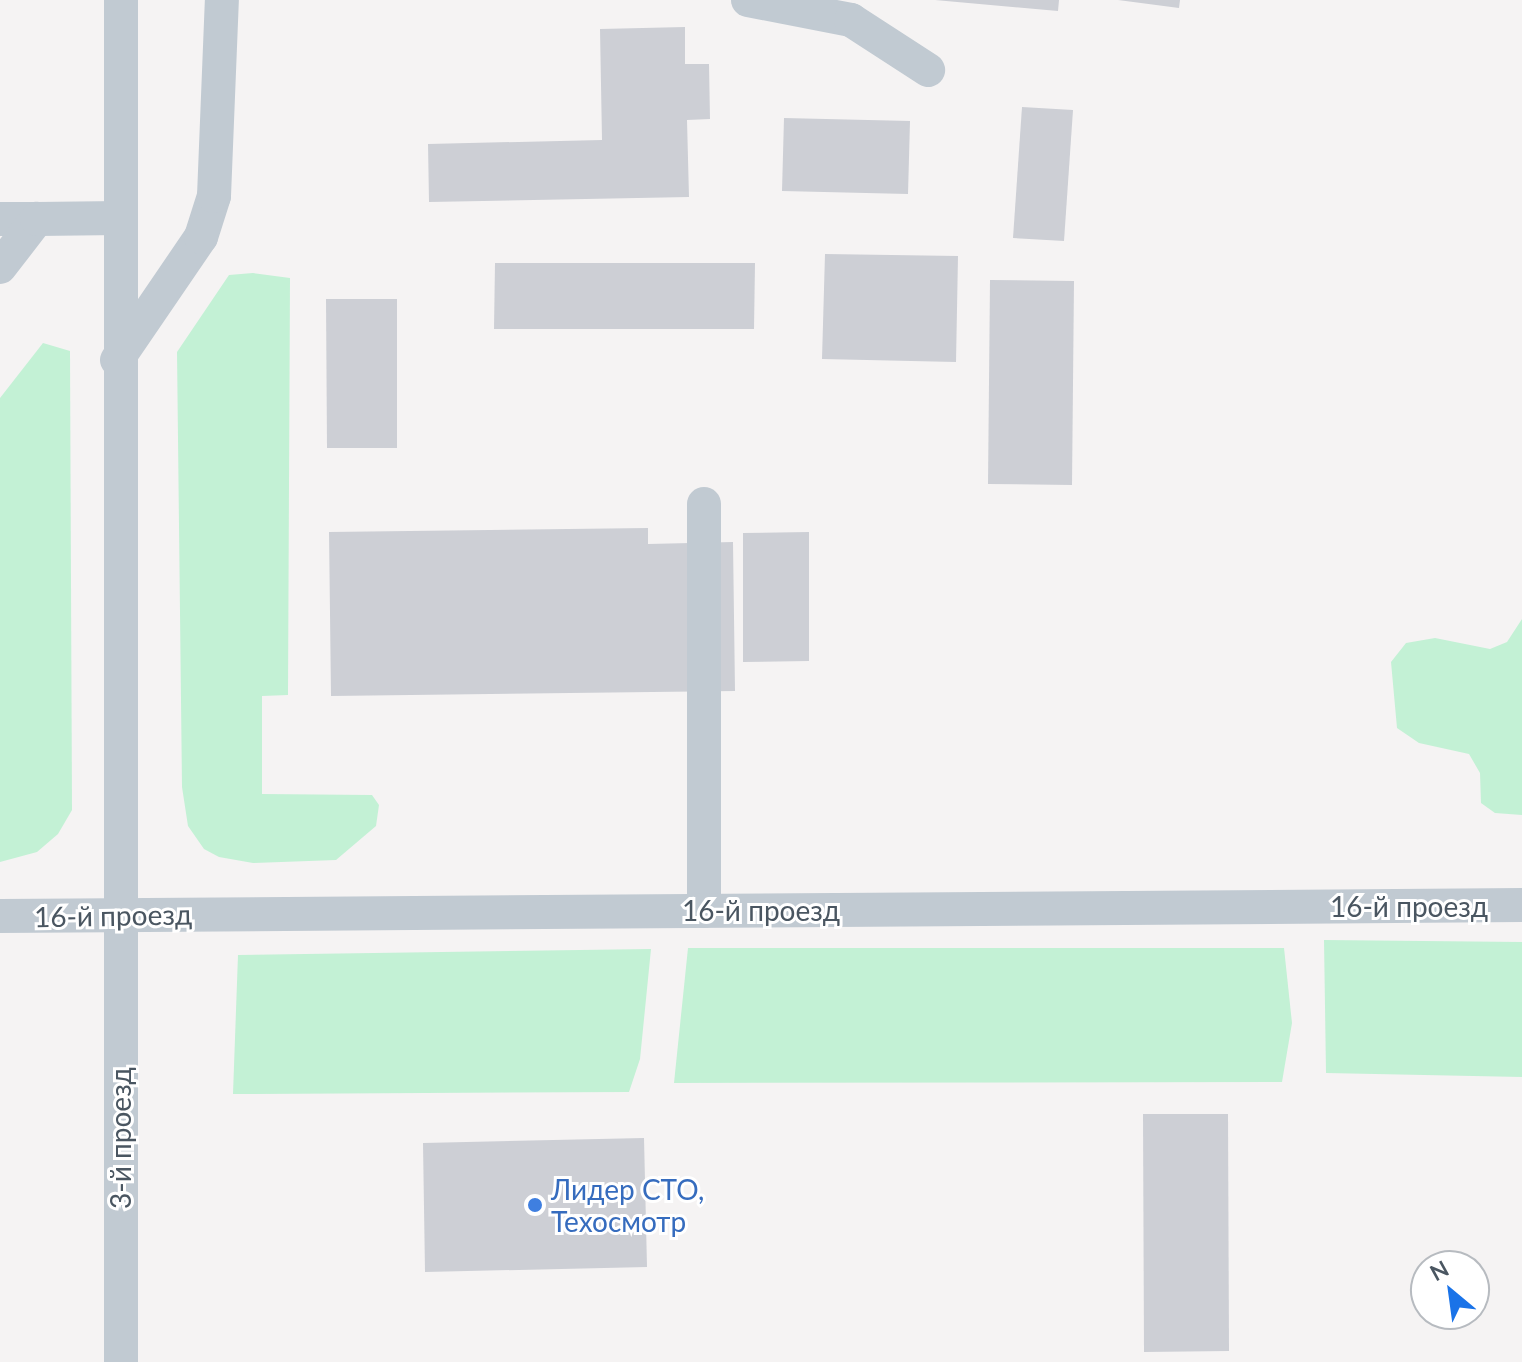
<!DOCTYPE html>
<meta charset="utf-8">
<style>
body{margin:0}
#map{position:relative;width:1522px;height:1362px;overflow:hidden;background:#f5f3f3;font-family:Lato,sans-serif}
div>[style]{position:absolute}
[style*='--x']{left:calc(var(--x)*1px);top:calc(var(--y)*1px);width:calc(var(--w)*1px);rotate:calc(var(--a)*1deg)}
.green>*{inset:0;background:#c3f1d5}
.building>*{inset:0;background:#cdcfd5}
.minor>*{height:34px;margin:-17px;padding:0 17px;transform-origin:17px;border-radius:17px;background:#c1cad2}
.dots>*{width:22px;height:22px;translate:-50% -50%;box-sizing:border-box;border:4px solid #fff;border-radius:50%}
span{translate:-50% -50%;white-space:nowrap;text-align:center;line-height:1.15;-webkit-text-stroke:6px #fff;paint-order:stroke}
.street-label{font-size:28px;color:#4a5661}
.shop-label{font-size:28px;color:#366cbe}
.left{translate:0 -50%;text-align:left}
.north{position:absolute;left:1410px;top:1250px;width:80px;height:80px;box-sizing:border-box;background:#fff;border:2px solid #b7bbc0;border-radius:50%;rotate:331deg;font-size:22px;font-weight:700;line-height:32px;text-align:center;color:#4a5661}
.north::after{content:'';display:block;margin:auto;width:28px;height:36px;background:#1a73e8;clip-path:polygon(50% 0,100% 100%,50% 72%,0 100%)}
</style>
<div id="map">
<div class="green">
<i style="clip-path:polygon(253px 273px,290px 278px,288px 695px,262px 696px,262px 794px,372px 795px,379px 805px,376px 826px,336px 860px,253px 863px,219px 857px,204px 849px,188px 826px,182px 787px,177px 352px,229px 275px)"></i>
<i style="clip-path:polygon(43px 343px,70px 351px,72px 810px,58px 834px,37px 852px,0 862px,0 398px)"></i>
<i style="clip-path:polygon(1522px 619px,1522px 815px,1495px 813px,1481px 803px,1480px 773px,1469px 754px,1419px 743px,1397px 728px,1391px 662px,1406px 643px,1435px 638px,1490px 649px,1507px 642px)"></i>
<i style="clip-path:polygon(1324px 940px,1522px 942px,1522px 1077px,1326px 1073px)"></i>
<i style="clip-path:polygon(688px 948px,1284px 948px,1292px 1023px,1282px 1082px,674px 1083px)"></i>
<i style="clip-path:polygon(651px 949px,640px 1059px,629px 1092px,233px 1094px,238px 955px)"></i>
</div>
<div class="building">
<i style="clip-path:polygon(935px 0,1059px 0,1058px 11px)"></i>
<i style="clip-path:polygon(1118px 0,1180px 0,1179px 8px)"></i>
<i style="clip-path:polygon(685px 27px,685px 64px,709px 64px,710px 119px,687px 120px,689px 197px,429px 202px,428px 144px,602px 140px,600px 29px)"></i>
<i style="clip-path:polygon(1022px 107px,1073px 110px,1064px 241px,1013px 238px)"></i>
<i style="clip-path:polygon(784px 118px,910px 121px,908px 194px,782px 191px)"></i>
<i style="clip-path:polygon(825px 254px,958px 256px,956px 362px,822px 359px)"></i>
<i style="clip-path:polygon(495px 263px,755px 263px,754px 329px,494px 329px)"></i>
<i style="clip-path:polygon(990px 280px,1074px 281px,1072px 485px,988px 484px)"></i>
<i style="clip-path:polygon(326px 299px,397px 299px,397px 448px,327px 448px)"></i>
<i style="clip-path:polygon(648px 528px,648px 544px,733px 542px,735px 691px,331px 696px,329px 532px)"></i>
<i style="clip-path:polygon(809px 532px,809px 661px,743px 662px,743px 533px)"></i>
<i style="clip-path:polygon(1143px 1114px,1228px 1114px,1229px 1351px,1144px 1352px)"></i>
<i style="clip-path:polygon(644px 1138px,647px 1267px,425px 1272px,423px 1143px)"></i>
</div>
<div class="minor">
<i style="--x:748;--y:0;--w:105;--a:11"></i>
<i style="--x:851;--y:20;--w:92;--a:33"></i>
<i style="--x:0;--y:219;--w:37;--a:0"></i>
<i style="--x:0;--y:267;--w:61;--a:-52.4"></i>
<i style="--x:37;--y:219;--w:83;--a:-0.7"></i>
<i style="--x:117;--y:360;--w:149;--a:-55.7"></i>
<i style="--x:201;--y:237;--w:43;--a:-72.4"></i>
<i style="--x:214;--y:196;--w:196;--a:-87.7"></i>
<i style="--x:704;--y:504;--w:407;--a:90"></i>
<i style="--x:0;--y:916;--w:1522;--a:-0.41"></i>
<i style="--x:121;--y:1362;--w:1362;--a:-90"></i>
</div>
<div class="dots">
<i style="left:535px;top:1205px;background:#3f7fe0"></i>
</div>
<div class="street-label">
<span style="left:1409px;top:906px">16-й проезд</span>
<span style="left:761px;top:910px">16-й проезд</span>
<span style="left:113px;top:915px;rotate:-1deg">16-й проезд</span>
<span style="left:120px;top:1138px;rotate:-90deg">3-й проезд</span>
</div>
<div class="shop-label">
<span class="left" style="left:551px;top:1205px">Лидер СТО,<br>Техосмотр</span>
</div>
<div class="north">N</div>
</div>
